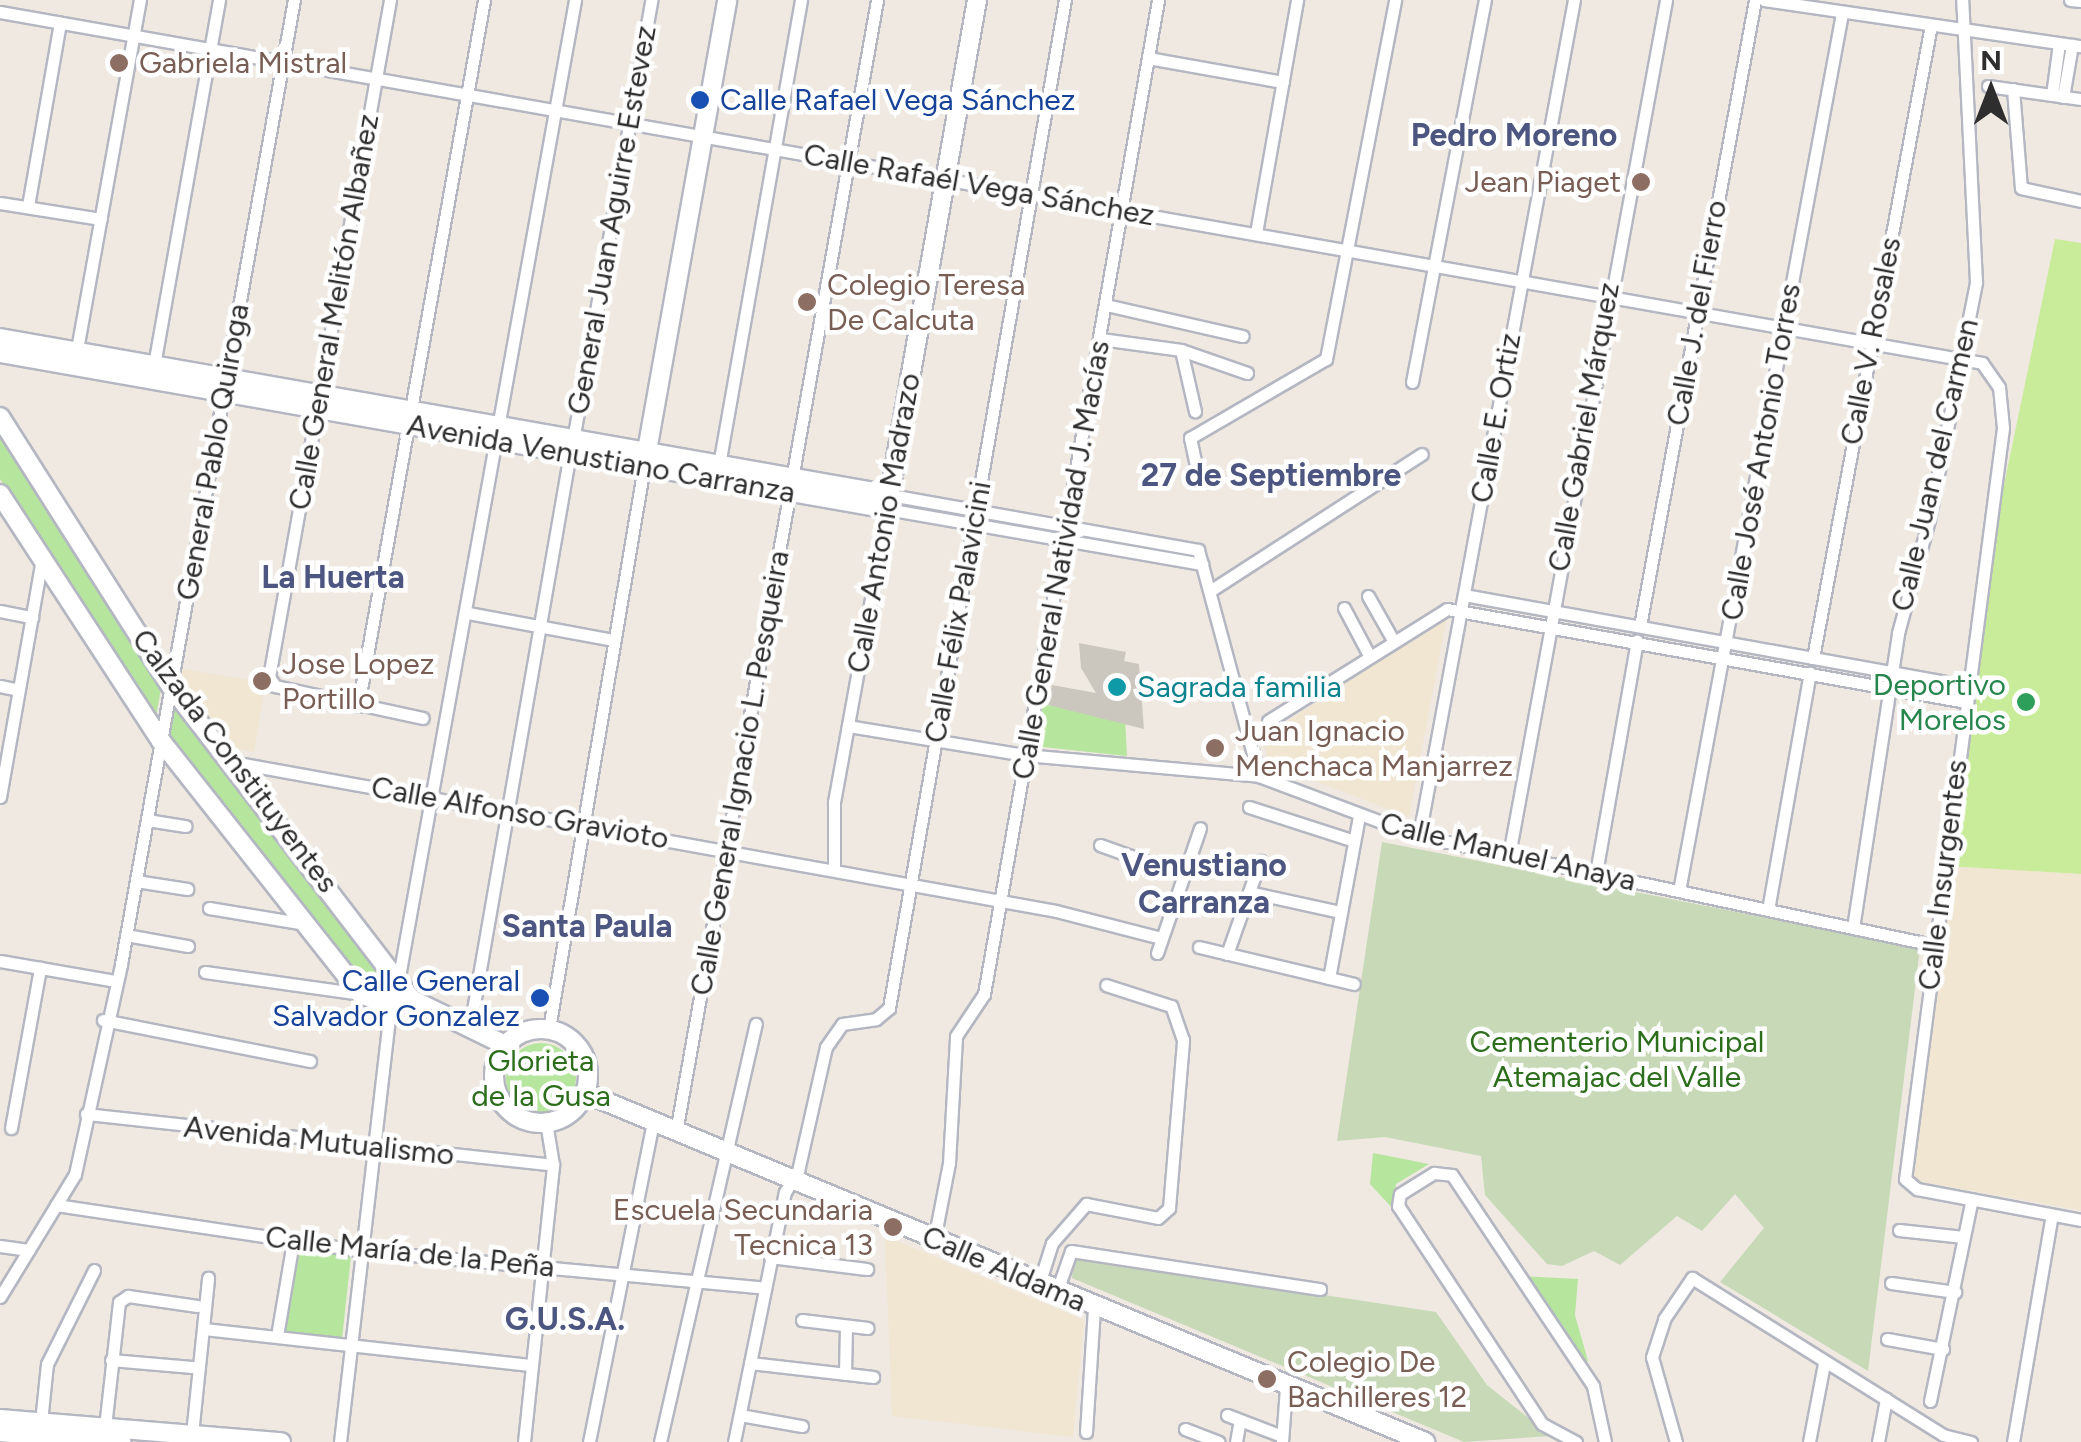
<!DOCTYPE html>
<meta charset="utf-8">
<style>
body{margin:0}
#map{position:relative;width:2081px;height:1442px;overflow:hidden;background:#efe9e1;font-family:Figtree,sans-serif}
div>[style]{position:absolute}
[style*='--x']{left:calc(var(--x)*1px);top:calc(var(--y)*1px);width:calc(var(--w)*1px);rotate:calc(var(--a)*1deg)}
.education>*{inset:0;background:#f0e6d1}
.green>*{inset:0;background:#b6e59e}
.round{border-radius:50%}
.cemetery>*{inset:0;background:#c8d9b8}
.pitch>*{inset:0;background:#c9ec9a}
.building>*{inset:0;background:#cbc7bf}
.roads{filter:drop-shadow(2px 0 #b4b7c1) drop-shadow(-2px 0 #b4b7c1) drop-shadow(0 2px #b4b7c1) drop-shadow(0 -2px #b4b7c1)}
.street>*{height:11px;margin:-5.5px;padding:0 5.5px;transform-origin:5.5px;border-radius:5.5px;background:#fff}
.secondary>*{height:18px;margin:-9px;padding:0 9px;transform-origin:9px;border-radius:9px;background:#fff}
.secondary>.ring{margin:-9px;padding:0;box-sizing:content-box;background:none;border:18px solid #fff;border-radius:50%}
.dots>*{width:28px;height:28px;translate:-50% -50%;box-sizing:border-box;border:5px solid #fff;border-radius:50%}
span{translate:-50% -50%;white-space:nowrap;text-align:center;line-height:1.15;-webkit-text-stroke:9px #fff;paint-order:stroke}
.education-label{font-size:30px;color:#785e54}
.left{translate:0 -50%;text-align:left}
.right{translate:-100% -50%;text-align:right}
.transit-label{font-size:30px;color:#164399}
.street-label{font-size:30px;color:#2e2e2e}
.leisure-label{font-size:30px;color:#27864d}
.culture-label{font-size:30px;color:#0d838f}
.park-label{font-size:30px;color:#2c6e1b}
.neighbourhood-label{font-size:32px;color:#4d5680;font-weight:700}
.north{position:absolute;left:1941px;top:40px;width:100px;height:100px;-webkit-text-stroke:8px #fff;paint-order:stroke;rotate:0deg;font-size:28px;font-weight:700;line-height:40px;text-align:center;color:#2e2e2e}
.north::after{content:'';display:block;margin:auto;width:35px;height:45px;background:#2e2e2e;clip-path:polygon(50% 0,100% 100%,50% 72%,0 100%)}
</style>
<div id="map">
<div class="education">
<i style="clip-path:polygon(1447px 616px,1409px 817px,1269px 763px,1262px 738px)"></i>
<i style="clip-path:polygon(183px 669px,255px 681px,253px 691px,264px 693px,254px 752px,232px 748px,180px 685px)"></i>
<i style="clip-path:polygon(1948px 866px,2081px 874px,2081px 1210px,1910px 1180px)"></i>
<i style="clip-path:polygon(885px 1236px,1084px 1320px,1073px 1437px,892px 1416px)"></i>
</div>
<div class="green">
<i style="clip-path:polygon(0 429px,162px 683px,155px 722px,0 479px)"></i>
<i style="clip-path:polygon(175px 702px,391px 978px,388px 987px,368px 991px,169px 742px)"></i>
<i style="clip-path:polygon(1041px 704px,1125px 718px,1127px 756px,1033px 746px)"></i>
<i class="round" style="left:506px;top:1043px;width:70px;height:70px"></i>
<i style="clip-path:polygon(1373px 1153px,1429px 1164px,1396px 1184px,1394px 1210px,1370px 1184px)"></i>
<i style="clip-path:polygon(295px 1250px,351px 1256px,342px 1339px,286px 1333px)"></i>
<i style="clip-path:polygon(1521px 1276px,1578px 1279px,1575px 1315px,1588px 1361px,1582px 1364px)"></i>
</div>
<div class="cemetery">
<i style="clip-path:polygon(1382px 842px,1920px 948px,1868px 1371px,1720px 1282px,1764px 1228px,1735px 1194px,1702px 1231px,1677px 1216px,1620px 1265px,1594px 1251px,1562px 1266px,1547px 1264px,1485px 1195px,1481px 1156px,1385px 1137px,1337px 1141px)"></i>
<i style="clip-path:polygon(1074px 1257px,1436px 1312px,1487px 1385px,1551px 1436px,1464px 1442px,1072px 1278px)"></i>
</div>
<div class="pitch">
<i style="clip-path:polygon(2055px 239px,2081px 243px,2081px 874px,1948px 866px,1993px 538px)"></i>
</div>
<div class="building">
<i style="clip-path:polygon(1079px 643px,1126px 652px,1124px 661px,1139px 664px,1144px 729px,1048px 705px,1052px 685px,1096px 693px,1081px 668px)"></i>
</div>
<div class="roads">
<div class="street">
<i style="--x:390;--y:0;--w:688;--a:100.13"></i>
<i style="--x:269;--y:677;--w:11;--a:56"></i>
<i style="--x:275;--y:686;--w:151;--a:12.2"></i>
<i style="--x:1764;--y:0;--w:320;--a:8.3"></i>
<i style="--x:2070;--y:0;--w:11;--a:5"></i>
<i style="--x:0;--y:12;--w:2013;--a:10.04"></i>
<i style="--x:1982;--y:363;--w:29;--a:55"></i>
<i style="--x:1999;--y:387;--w:41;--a:84.4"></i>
<i style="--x:2003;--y:428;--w:757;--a:97.43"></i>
<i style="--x:1905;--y:1179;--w:16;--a:40"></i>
<i style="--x:1917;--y:1189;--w:167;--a:10.7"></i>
<i style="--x:1148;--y:58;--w:137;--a:10.1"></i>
<i style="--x:1988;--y:86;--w:94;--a:8"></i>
<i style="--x:2013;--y:89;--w:99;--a:85.4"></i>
<i style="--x:2021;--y:188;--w:61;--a:12.2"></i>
<i style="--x:2052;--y:95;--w:52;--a:-82.3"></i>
<i style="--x:2063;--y:97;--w:53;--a:-80.2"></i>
<i style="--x:0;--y:203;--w:102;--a:9"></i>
<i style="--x:28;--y:206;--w:186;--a:-80.1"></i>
<i style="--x:1256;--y:233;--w:237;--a:-80"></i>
<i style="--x:1106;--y:305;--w:140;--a:12.8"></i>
<i style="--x:1101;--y:339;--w:81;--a:7.8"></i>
<i style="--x:1181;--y:350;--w:70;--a:19.2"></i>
<i style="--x:1181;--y:350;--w:63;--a:77.1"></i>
<i style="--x:76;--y:355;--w:361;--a:-79.8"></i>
<i style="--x:154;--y:365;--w:371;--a:-79.9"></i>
<i style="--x:1412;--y:382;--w:389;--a:-79.2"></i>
<i style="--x:573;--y:440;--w:447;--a:-79.9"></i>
<i style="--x:1195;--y:461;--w:24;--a:-102"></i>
<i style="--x:1190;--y:438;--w:157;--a:-30.2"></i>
<i style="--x:1326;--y:359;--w:366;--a:-79.1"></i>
<i style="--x:719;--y:465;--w:472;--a:-80"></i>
<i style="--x:890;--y:495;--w:313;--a:10.1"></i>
<i style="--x:1198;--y:550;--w:234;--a:74.9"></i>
<i style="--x:1210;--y:591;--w:252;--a:-32.9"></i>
<i style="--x:1464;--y:595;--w:512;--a:10.23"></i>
<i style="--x:1368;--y:596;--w:51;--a:60.4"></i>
<i style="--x:1344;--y:608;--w:53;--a:62"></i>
<i style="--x:0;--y:611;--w:33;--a:11"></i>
<i style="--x:468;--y:613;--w:147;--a:10.5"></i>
<i style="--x:1640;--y:626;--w:636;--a:-79.59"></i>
<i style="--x:1813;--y:658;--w:644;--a:-79.44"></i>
<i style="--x:0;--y:686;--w:19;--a:12"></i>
<i style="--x:358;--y:706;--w:717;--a:-79.88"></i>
<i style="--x:1268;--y:721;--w:211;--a:-32"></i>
<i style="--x:1447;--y:609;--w:527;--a:10.16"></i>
<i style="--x:848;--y:726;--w:179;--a:9.3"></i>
<i style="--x:1025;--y:755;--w:235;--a:5.1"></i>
<i style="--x:1259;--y:776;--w:171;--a:20.6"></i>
<i style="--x:1419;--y:836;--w:525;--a:11.97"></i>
<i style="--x:232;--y:762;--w:837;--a:10.25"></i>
<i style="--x:1056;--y:911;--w:108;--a:14.4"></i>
<i style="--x:0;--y:797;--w:241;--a:-80"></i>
<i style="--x:1249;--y:807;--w:110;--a:17.9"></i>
<i style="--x:147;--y:820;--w:39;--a:9"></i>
<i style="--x:1419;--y:836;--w:850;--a:-79.5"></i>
<i style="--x:1100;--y:845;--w:89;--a:19.7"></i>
<i style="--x:1509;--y:855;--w:869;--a:-79.59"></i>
<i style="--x:834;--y:870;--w:68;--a:-90"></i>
<i style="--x:834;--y:802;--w:298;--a:-79.7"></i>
<i style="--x:887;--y:509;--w:320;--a:9.9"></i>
<i style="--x:1596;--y:873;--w:236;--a:-80"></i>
<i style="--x:136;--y:881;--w:52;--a:8.9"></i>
<i style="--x:1679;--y:891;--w:893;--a:-79.48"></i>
<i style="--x:1249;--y:892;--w:94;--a:12.3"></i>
<i style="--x:209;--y:908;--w:98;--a:9.4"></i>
<i style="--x:1768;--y:910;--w:241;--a:-80"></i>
<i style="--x:1853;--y:928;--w:298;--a:-81.3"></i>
<i style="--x:1898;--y:633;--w:117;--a:-74.7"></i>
<i style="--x:1929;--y:520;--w:243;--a:-78.8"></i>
<i style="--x:1976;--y:282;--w:282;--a:-92.8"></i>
<i style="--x:126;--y:935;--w:63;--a:10.1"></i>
<i style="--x:1199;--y:947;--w:159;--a:13.4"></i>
<i style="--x:1157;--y:953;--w:132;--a:-71"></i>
<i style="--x:1227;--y:954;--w:99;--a:-70.5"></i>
<i style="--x:0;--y:961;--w:118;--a:9.8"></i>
<i style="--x:205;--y:972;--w:158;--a:8"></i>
<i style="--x:1329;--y:978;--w:165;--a:-79.5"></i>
<i style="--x:398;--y:982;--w:998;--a:-79.78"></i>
<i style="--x:103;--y:1020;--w:211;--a:11.2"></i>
<i style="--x:470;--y:1027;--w:583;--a:-80.12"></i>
<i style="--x:549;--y:1029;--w:571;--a:-80.42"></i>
<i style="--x:86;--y:1114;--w:470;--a:6.2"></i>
<i style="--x:11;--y:1128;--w:163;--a:-79.7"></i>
<i style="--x:676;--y:1132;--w:1150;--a:-79.93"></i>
<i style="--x:56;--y:1205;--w:305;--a:8.5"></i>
<i style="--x:358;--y:1250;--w:409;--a:5.3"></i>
<i style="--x:1899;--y:1230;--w:65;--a:6.1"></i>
<i style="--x:934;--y:1240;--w:78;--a:-79"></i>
<i style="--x:949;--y:1163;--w:127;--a:-86.8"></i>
<i style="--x:956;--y:1036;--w:50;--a:-56.3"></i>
<i style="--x:984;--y:994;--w:1009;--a:-80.07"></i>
<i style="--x:0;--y:1246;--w:29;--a:8"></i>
<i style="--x:770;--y:1257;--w:98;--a:7.1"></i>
<i style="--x:1891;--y:1283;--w:65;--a:8"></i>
<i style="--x:1039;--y:1284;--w:43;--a:-72.4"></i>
<i style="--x:1052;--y:1243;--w:52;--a:-48.9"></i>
<i style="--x:1086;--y:1204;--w:73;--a:11"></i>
<i style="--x:1158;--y:1218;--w:15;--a:-42"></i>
<i style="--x:1169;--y:1208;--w:169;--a:-85.2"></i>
<i style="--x:1183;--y:1040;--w:36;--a:-109"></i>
<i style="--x:1171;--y:1006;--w:68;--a:-162.1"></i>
<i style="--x:1057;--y:1291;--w:42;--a:-70.7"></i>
<i style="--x:1071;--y:1251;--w:252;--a:8.7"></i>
<i style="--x:0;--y:1297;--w:144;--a:-58.6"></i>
<i style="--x:75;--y:1174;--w:215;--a:-77.6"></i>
<i style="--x:121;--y:964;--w:979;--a:-79.83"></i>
<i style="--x:802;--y:1320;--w:66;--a:6.9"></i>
<i style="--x:204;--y:1329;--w:330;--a:6.3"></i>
<i style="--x:277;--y:1336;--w:96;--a:-80.4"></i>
<i style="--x:1887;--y:1339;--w:57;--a:10.1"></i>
<i style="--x:111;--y:1360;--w:81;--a:4.9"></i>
<i style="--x:750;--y:1363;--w:124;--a:6.5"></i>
<i style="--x:845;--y:1374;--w:48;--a:-88.8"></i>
<i style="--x:1930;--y:1401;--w:206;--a:-78.3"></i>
<i style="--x:740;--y:1415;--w:63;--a:10.1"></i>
<i style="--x:1227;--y:1415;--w:59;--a:20.9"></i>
<i style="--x:41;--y:1422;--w:58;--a:-84.1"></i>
<i style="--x:47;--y:1364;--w:105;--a:-63.4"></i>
<i style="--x:105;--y:1427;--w:126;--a:-83.6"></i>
<i style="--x:119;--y:1302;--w:11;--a:-34"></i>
<i style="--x:128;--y:1296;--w:70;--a:8.2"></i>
<i style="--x:1185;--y:1429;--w:36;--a:21"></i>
<i style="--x:1086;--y:1432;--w:125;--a:-86.3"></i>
<i style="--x:192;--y:1434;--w:157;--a:-84.1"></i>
<i style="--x:340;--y:1442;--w:445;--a:-83.4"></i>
<i style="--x:524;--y:1442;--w:279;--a:-84"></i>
<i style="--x:553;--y:1165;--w:44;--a:-99.2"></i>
<i style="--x:589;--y:1442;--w:325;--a:-78.7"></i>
<i style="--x:660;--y:1442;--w:429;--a:-77.1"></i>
<i style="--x:734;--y:1442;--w:255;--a:-78.5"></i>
<i style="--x:785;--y:1192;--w:25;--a:-58"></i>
<i style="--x:798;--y:1171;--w:127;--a:-77.3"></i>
<i style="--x:826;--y:1047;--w:28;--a:-55"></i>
<i style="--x:842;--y:1024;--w:34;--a:-8"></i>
<i style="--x:876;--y:1019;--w:17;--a:-40"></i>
<i style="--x:889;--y:1008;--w:1023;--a:-80.1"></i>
<i style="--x:1236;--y:1442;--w:22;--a:-80"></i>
<i style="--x:1282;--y:1442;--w:55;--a:-85.8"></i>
<i style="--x:1576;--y:1442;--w:38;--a:-152"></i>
<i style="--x:1542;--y:1424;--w:261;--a:-123.4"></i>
<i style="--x:1398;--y:1206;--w:12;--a:-81"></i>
<i style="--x:1400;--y:1194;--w:40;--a:-32"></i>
<i style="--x:1434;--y:1173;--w:18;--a:6"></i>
<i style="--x:1452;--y:1175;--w:254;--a:56.2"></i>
<i style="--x:1593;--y:1386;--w:57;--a:77.9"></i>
<i style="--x:1676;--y:1442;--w:88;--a:-105.8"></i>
<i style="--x:1652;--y:1357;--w:40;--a:-72"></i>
<i style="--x:1664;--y:1319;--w:50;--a:-55.7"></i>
<i style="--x:1692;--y:1278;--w:296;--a:32"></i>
<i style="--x:1943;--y:1435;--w:29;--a:14"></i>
<i style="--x:1809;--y:1442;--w:80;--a:-79.2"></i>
<i style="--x:1878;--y:1442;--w:44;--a:-79.5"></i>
<i style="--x:2013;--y:1442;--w:230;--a:-80.3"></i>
</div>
<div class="secondary">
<i style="--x:0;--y:338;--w:904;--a:10"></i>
<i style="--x:0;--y:353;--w:901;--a:9.97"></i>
<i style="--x:887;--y:509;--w:517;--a:-79.97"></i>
<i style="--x:0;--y:417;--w:319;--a:57.6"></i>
<i style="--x:171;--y:686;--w:394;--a:52.5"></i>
<i style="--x:411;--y:999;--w:105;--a:26.1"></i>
<i style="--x:645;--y:462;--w:469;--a:-79.9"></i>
<i style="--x:0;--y:494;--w:295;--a:56.9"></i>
<i style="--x:161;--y:741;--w:323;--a:51.7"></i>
<i style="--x:361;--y:994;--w:30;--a:21"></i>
<i style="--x:389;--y:1005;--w:23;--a:-15"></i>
<i class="ring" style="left:494px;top:1029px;width:76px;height:76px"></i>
<i style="--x:585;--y:1093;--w:910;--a:22.56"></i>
<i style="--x:0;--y:1419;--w:282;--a:4.7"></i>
<i style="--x:0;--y:1432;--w:122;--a:4.7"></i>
</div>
</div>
<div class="dots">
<i style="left:119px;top:63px;background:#8d6e63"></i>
<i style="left:700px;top:100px;background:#1a4fb4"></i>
<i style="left:1641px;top:182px;background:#8d6e63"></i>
<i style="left:807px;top:302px;background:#8d6e63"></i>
<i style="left:262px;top:681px;background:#8d6e63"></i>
<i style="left:1117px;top:687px;background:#0f9aa8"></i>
<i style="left:2026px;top:702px;background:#2e9e5b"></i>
<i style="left:1215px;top:748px;background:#8d6e63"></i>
<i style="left:540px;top:998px;background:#1a4fb4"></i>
<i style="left:893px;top:1227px;background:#8d6e63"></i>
<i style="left:1267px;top:1379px;background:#8d6e63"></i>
</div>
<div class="education-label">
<span class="left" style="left:139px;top:63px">Gabriela Mistral</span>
<span class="right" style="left:1621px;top:182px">Jean Piaget</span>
<span class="left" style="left:827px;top:302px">Colegio Teresa<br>De Calcuta</span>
<span class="left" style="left:282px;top:681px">Jose Lopez<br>Portillo</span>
<span class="left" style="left:1235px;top:748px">Juan Ignacio<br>Menchaca Manjarrez</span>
<span class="right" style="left:873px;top:1227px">Escuela Secundaria<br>Tecnica 13</span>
<span class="left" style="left:1287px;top:1379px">Colegio De<br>Bachilleres 12</span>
</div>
<div class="transit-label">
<span class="left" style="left:720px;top:100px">Calle Rafael Vega Sánchez</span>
<span class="right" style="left:520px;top:998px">Calle General<br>Salvador Gonzalez</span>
</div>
<div class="street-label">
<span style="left:979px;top:185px;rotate:10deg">Calle Rafaél Vega Sánchez</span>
<span style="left:612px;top:220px;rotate:-80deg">General Juan Aguirre Estevez</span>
<span style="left:334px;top:312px;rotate:-80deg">Calle General Melitón Albañez</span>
<span style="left:1697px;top:313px;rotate:-80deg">Calle J. del Fierro</span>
<span style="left:1871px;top:341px;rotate:-79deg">Calle V. Rosales</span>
<span style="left:1496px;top:418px;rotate:-80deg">Calle E. Ortiz</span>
<span style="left:1584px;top:427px;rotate:-80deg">Calle Gabriel Márquez</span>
<span style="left:213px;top:452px;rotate:-80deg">General Pablo Quiroga</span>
<span style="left:1761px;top:452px;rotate:-80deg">Calle José Antonio Torres</span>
<span style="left:601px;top:459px;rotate:10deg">Avenida Venustiano Carranza</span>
<span style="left:1935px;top:465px;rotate:-77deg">Calle Juan del Carmen</span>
<span style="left:884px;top:523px;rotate:-80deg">Calle Antonio Madrazo</span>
<span style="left:1061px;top:560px;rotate:-80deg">Calle General Natividad J. Macías</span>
<span style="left:958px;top:612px;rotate:-80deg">Calle Félix Palavicini</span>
<span style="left:235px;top:761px;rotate:53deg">Calzada Constituyentes</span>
<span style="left:740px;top:773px;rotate:-80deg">Calle General Ignacio L. Pesqueira</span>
<span style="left:520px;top:813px;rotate:10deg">Calle Alfonso Gravioto</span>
<span style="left:1508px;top:852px;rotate:13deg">Calle Manuel Anaya</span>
<span style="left:1943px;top:875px;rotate:-83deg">Calle Insurgentes</span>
<span style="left:319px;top:1141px;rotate:6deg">Avenida Mutualismo</span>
<span style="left:410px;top:1252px;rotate:6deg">Calle María de la Peña</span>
<span style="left:1004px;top:1269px;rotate:23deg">Calle Aldama</span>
</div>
<div class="leisure-label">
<span class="right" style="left:2006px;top:702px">Deportivo<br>Morelos</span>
</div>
<div class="culture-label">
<span class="left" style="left:1137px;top:687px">Sagrada familia</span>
</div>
<div class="park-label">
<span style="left:1617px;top:1059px">Cementerio Municipal<br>Atemajac del Valle</span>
<span style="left:541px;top:1078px">Glorieta<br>de la Gusa</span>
</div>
<div class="neighbourhood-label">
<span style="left:1514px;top:135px">Pedro Moreno</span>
<span style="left:1271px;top:475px">27 de Septiembre</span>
<span style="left:333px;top:577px">La Huerta</span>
<span style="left:1204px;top:884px">Venustiano<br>Carranza</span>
<span style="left:587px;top:926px">Santa Paula</span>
<span style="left:565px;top:1319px">G.U.S.A.</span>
</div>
<div class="north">N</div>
</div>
